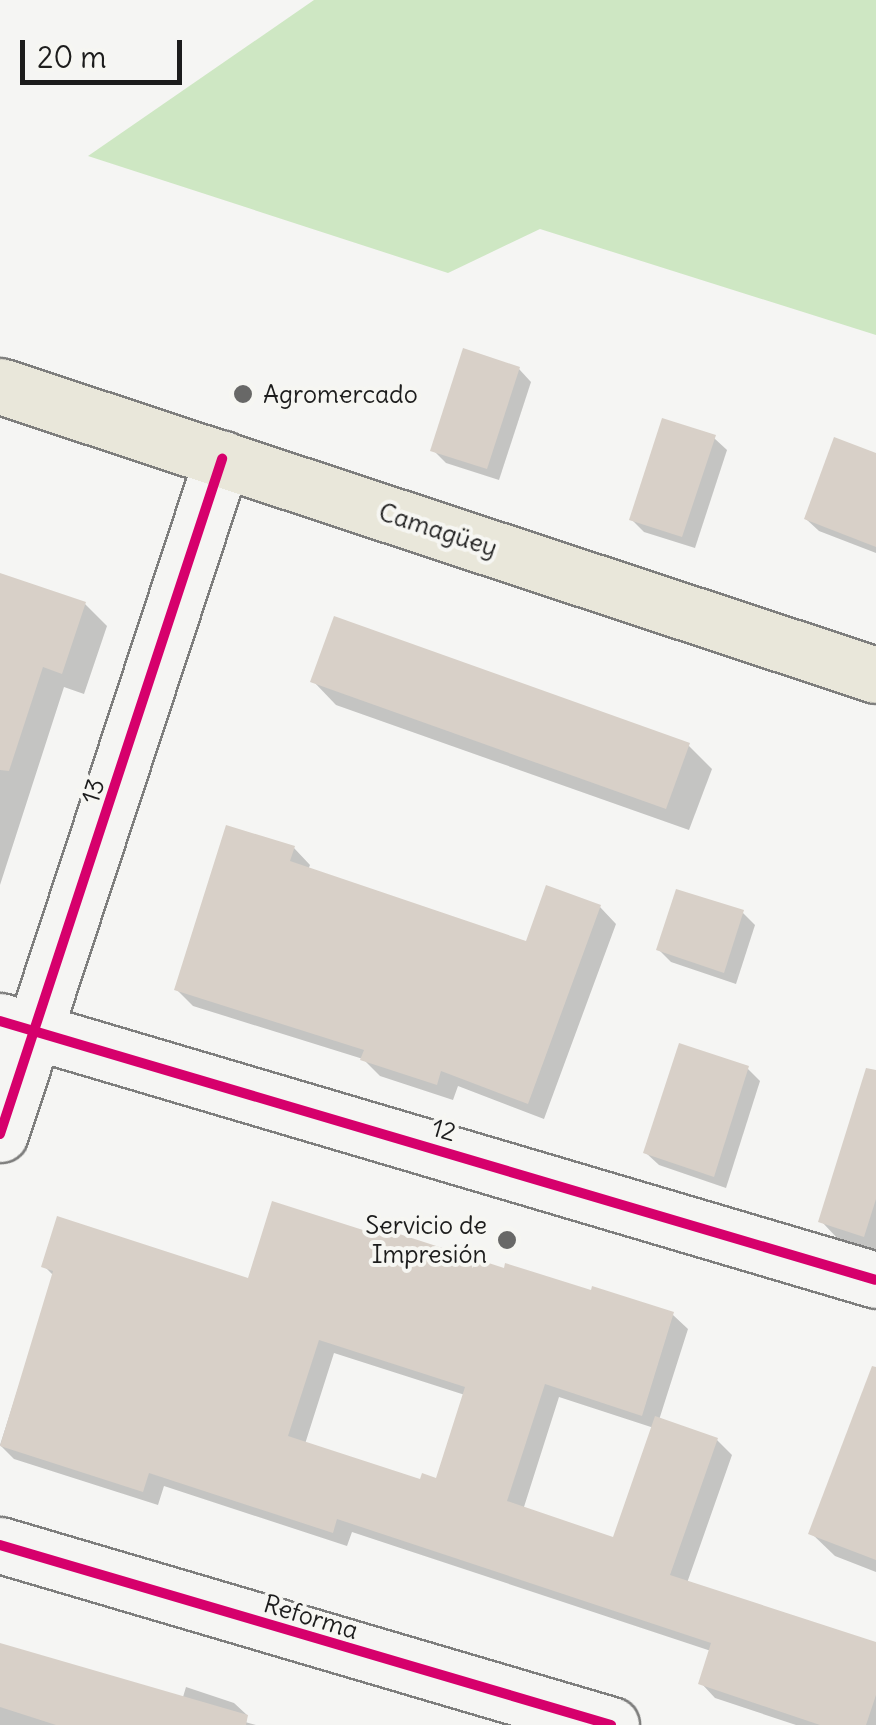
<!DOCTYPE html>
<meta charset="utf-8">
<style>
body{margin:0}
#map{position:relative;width:876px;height:1725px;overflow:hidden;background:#f5f5f3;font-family:Delius,sans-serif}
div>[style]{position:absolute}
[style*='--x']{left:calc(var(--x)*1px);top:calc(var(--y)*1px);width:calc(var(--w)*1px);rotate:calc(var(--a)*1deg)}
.green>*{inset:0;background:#cee7c3}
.shadow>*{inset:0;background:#0003}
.building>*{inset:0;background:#d8d0c8}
.roads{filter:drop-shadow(2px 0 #7e7e7d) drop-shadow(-2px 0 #7e7e7d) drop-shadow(0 2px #7e7e7d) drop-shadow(0 -2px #7e7e7d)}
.minor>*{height:55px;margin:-27.5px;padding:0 27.5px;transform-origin:27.5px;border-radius:27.5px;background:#f5f5f3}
.major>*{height:55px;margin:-27.5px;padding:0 27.5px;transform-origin:27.5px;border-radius:27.5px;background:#e9e7da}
.cycleway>*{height:10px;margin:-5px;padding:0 5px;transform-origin:5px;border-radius:5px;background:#d6006c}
.dots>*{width:28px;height:28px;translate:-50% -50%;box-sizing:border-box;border:5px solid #f6f6f2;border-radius:50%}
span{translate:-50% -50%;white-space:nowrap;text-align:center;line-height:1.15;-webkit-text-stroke:8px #f6f6f2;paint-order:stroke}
.poi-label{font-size:25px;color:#1c1c1c}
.left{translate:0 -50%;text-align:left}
.right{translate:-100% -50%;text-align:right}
.street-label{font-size:25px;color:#1c1c1c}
.scale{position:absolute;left:20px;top:40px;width:162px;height:45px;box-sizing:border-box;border:5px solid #1c1c1c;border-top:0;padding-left:12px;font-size:30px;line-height:35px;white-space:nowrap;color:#1c1c1c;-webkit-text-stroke:8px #f6f6f2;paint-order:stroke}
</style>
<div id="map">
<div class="green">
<i style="clip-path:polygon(314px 0,876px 0,876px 335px,540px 229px,448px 273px,88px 156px)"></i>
</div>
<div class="shadow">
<i style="clip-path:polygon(519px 369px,531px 382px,499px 480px,446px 463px,433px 450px)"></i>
<i style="clip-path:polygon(714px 438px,727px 450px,695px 548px,644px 532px,631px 519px)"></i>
<i style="clip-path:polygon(876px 456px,876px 553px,819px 531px,806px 519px)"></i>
<i style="clip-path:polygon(0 576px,85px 604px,107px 626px,84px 694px,64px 687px,0 885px)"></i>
<i style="clip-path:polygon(313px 681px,688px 745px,712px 769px,689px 830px,336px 705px)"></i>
<i style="clip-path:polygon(294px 848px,310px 865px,308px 870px,527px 944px,600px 907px,616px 924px,544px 1119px,458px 1086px,453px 1100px,380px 1076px,363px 1059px,193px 1006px,177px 990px)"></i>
<i style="clip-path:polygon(743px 913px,755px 925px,736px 984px,671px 962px,659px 950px)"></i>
<i style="clip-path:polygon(747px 1068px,760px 1081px,726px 1188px,659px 1165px,646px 1153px)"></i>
<i style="clip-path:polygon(876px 1147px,876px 1251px,839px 1240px,821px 1221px)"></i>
<i style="clip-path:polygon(evenodd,387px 1240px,673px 1315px,688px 1329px,659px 1420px,717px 1440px,732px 1455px,687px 1583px,876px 1644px,876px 1725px,796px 1725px,715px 1698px,701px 1683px,711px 1651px,352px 1532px,347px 1546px,164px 1486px,158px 1505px,14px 1459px,0 1445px,54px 1276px,44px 1266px,249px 1281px,387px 1240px,334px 1353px,465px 1395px,438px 1481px,422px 1482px,305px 1444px,334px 1353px,387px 1240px,559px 1397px,654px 1428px,615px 1540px,523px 1510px,559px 1397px)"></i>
<i style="clip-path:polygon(876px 1376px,876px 1572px,835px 1556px,811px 1533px)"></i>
<i style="clip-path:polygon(0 1645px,183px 1697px,186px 1687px,234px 1703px,247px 1715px,245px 1722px,256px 1725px,0 1725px)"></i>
</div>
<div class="building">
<i style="clip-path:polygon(463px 348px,520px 367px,487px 469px,430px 451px)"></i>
<i style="clip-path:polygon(662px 418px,716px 435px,682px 537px,629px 520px)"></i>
<i style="clip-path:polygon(834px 437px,876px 453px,876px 547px,804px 519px)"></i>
<i style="clip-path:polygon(0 573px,86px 602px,62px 674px,43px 667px,9px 771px,0 770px)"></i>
<i style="clip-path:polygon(334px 616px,690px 743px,666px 809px,310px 682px)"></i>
<i style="clip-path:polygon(226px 825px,295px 846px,290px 861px,526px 941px,546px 885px,601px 905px,528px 1104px,441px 1071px,437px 1085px,360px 1060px,364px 1050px,174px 990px)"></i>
<i style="clip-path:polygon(676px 889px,744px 910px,724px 973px,656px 950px)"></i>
<i style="clip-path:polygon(679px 1043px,749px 1066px,714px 1177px,643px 1153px)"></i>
<i style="clip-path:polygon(866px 1068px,876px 1070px,876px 1199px,864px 1237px,818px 1222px)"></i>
<i style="clip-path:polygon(evenodd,272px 1201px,385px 1237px,387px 1230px,504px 1268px,505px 1263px,591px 1290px,592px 1286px,674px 1312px,642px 1416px,545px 1384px,507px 1501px,613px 1537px,655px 1416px,718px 1438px,670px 1575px,876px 1642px,876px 1695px,866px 1725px,820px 1725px,698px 1684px,711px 1643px,337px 1519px,333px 1533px,149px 1473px,143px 1492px,0 1446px,53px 1271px,41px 1267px,57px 1216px,248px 1278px,272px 1201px,319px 1340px,465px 1387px,436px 1478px,422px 1473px,420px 1479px,288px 1436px,319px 1340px)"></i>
<i style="clip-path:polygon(872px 1366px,876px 1367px,876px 1560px,808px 1534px)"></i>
<i style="clip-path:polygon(0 1643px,248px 1715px,246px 1725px,56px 1725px,0 1707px)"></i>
</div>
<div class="roads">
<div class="minor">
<i style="--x:0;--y:1021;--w:913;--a:16.47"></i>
<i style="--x:0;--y:1134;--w:711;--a:-71.79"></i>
<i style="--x:0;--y:1545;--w:637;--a:16.41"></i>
</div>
<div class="major">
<i style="--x:0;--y:386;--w:922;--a:18.26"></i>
</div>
</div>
<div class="cycleway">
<i style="--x:0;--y:1021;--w:913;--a:16.47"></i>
<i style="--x:0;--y:1134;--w:711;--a:-71.79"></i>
<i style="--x:0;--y:1545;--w:637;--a:16.41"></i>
</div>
<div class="dots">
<i style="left:243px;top:394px;background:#686867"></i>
<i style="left:507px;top:1240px;background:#686867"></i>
</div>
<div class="poi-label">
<span class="left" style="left:263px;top:394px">Agromercado</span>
<span class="right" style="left:487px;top:1240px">Servicio de<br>Impresión</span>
</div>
<div class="street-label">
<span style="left:438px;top:530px;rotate:18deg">Camagüey</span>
<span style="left:93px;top:791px;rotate:-72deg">13</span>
<span style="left:444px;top:1130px;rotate:16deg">12</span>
<span style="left:311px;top:1617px;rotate:17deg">Reforma</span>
</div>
<div class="scale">20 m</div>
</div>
